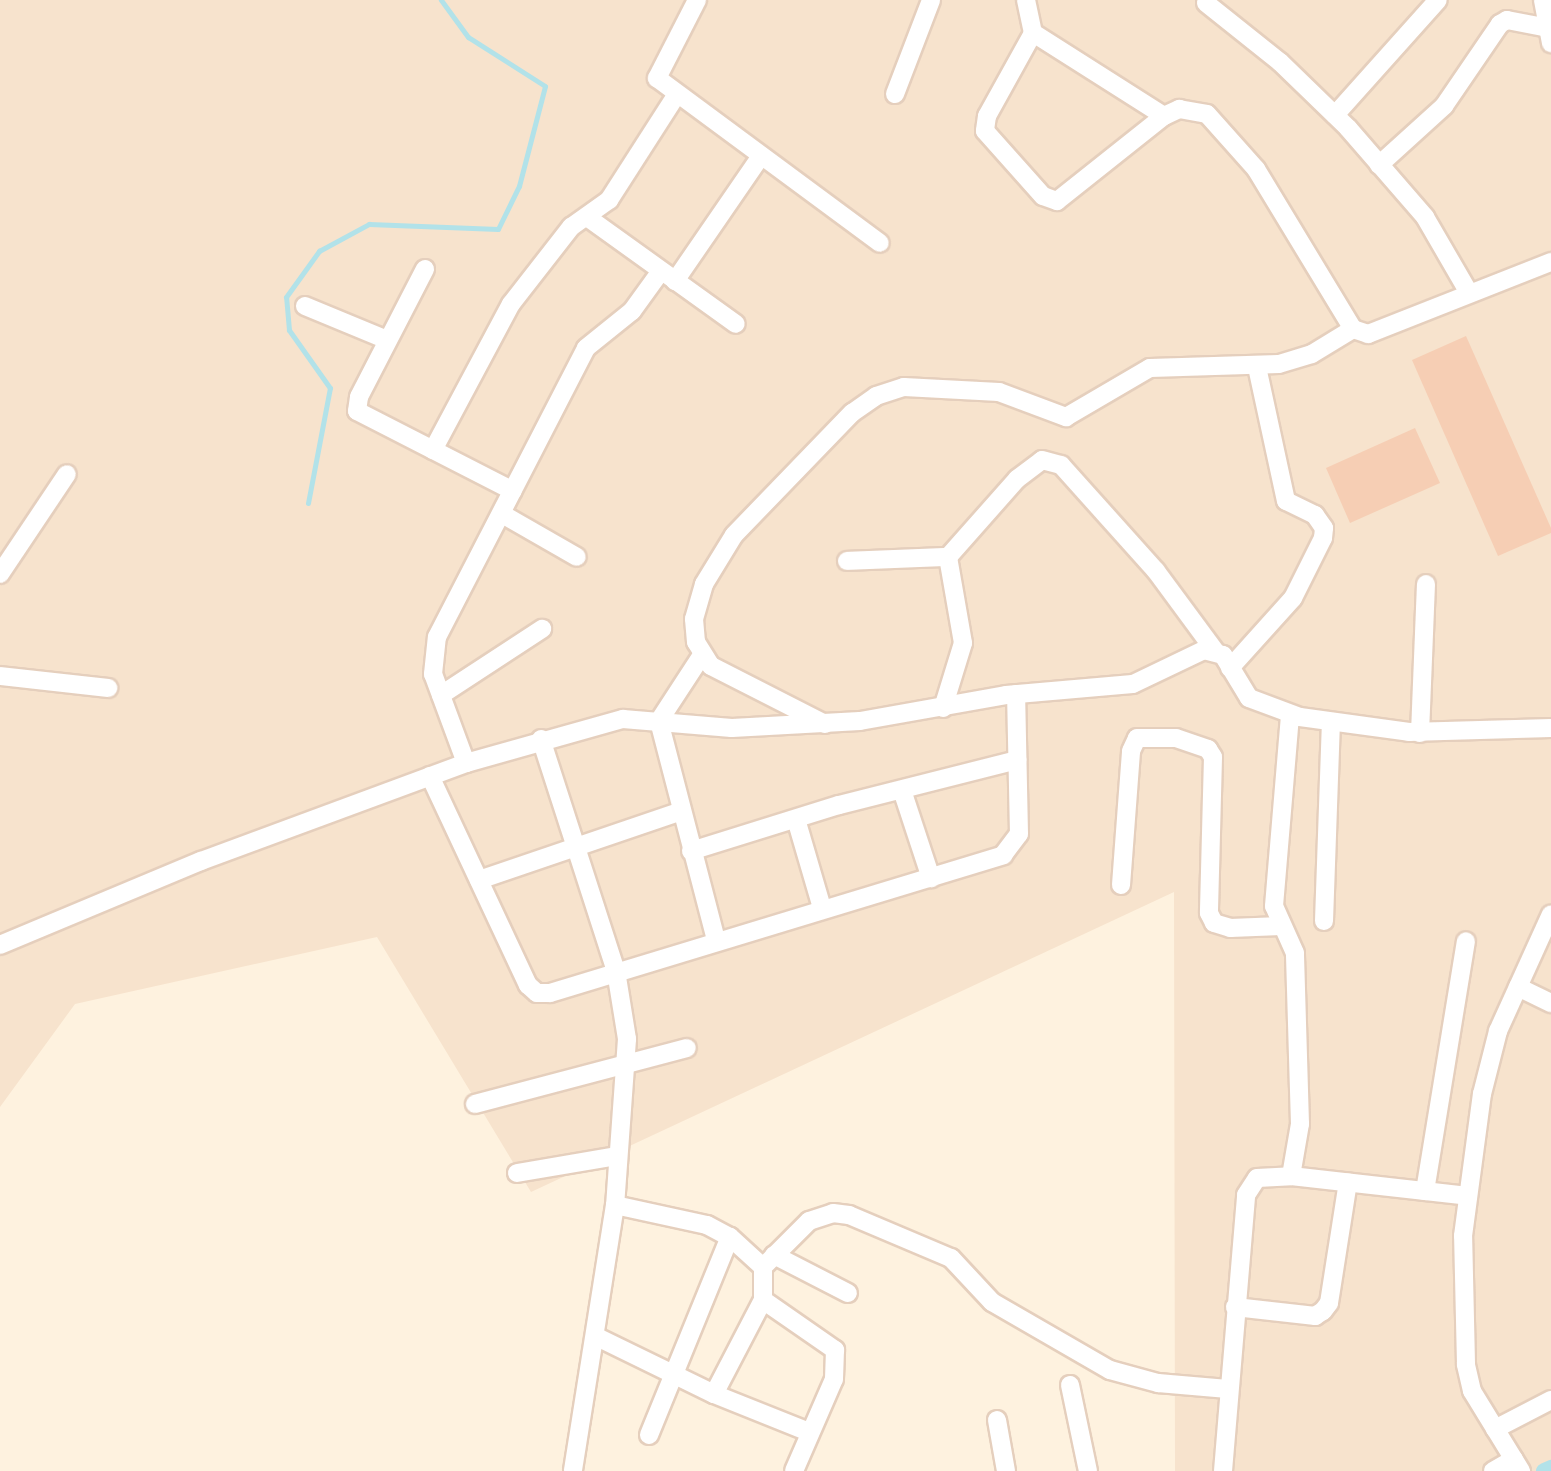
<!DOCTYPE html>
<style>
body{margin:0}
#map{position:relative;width:1551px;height:1471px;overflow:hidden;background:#fef2df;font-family:"Source Sans 3",sans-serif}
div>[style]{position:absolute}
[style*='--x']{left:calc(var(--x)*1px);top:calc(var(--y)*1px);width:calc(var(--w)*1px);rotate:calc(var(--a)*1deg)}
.residential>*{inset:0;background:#f7e3cd}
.stream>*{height:5px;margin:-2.5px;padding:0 2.5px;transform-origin:2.5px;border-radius:2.5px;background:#b2e2e9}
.canal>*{height:16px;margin:-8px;padding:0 8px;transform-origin:8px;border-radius:8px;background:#b2e2e9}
.building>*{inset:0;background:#f6ceb4}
.roads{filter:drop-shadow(2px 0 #e5cfbd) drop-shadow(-2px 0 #e5cfbd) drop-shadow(0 2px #e5cfbd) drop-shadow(0 -2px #e5cfbd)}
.street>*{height:18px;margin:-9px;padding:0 9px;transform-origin:9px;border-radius:9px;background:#fff}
span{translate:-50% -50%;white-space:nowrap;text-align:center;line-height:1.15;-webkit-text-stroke:6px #fff5e7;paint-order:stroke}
</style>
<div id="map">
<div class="residential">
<i style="clip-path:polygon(0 0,1551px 0,1551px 1471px,1175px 1471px,1174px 892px,531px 1192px,377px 937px,75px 1004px,0 1107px)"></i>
</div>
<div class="stream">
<i style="--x:308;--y:503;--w:117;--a:-79.2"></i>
<i style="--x:330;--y:388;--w:71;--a:-125.3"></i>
<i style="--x:289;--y:330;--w:33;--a:-95"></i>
<i style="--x:286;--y:297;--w:57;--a:-54.3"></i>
<i style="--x:319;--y:251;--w:57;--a:-28.4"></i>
<i style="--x:369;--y:224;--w:129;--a:2.2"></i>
<i style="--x:498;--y:229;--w:48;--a:-64"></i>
<i style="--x:519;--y:186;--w:103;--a:-75.4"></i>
<i style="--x:545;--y:86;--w:91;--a:-147.5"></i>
<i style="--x:468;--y:37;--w:46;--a:-126.1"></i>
</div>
<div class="canal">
<i style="--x:1544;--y:1471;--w:8;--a:-23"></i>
</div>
<div class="building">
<i style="clip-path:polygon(1466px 336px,1551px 528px,1551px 533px,1498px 556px,1412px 360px)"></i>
<i style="clip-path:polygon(1415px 428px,1440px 483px,1350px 523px,1326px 468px)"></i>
</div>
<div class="roads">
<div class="street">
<i style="--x:697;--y:0;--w:88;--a:117.1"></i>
<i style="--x:657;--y:78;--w:277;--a:36.5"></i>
<i style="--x:1026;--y:0;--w:34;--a:78"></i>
<i style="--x:1543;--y:0;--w:44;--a:79.5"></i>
<i style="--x:1206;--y:3;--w:95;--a:38.6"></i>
<i style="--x:1280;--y:62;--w:95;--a:44.1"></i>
<i style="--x:1348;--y:128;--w:118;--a:49.1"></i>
<i style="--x:1425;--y:217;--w:88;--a:59.9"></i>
<i style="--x:895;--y:94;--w:101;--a:-69"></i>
<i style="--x:1335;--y:115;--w:154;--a:-48.2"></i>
<i style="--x:1164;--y:116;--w:155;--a:-147.6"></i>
<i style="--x:1033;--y:33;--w:95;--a:119"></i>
<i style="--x:987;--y:116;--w:15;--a:98"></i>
<i style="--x:985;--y:131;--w:87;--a:48.3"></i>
<i style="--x:1043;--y:196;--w:15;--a:20"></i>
<i style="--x:1057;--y:201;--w:137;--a:-38.5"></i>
<i style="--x:1164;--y:116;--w:17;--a:-25"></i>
<i style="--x:1179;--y:109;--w:28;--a:10"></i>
<i style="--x:1207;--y:114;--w:74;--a:48.3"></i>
<i style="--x:1256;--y:169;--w:187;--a:58.8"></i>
<i style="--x:1353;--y:329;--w:16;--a:18"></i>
<i style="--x:1368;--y:334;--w:197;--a:-21.5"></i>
<i style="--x:1379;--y:165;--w:88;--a:-42.2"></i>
<i style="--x:1444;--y:106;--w:99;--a:-55.7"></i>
<i style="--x:1500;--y:24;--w:8;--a:-30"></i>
<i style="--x:1507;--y:20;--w:43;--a:10.8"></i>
<i style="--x:587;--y:217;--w:183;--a:35.7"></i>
<i style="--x:425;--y:269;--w:144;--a:117.3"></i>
<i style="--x:359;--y:397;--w:14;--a:98"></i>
<i style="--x:357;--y:411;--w:175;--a:27.1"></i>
<i style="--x:675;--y:281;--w:152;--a:-55.5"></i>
<i style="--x:305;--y:306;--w:89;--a:22.5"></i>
<i style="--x:433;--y:450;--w:166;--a:-61.9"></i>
<i style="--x:511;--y:304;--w:98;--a:-52.1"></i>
<i style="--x:571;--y:227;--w:47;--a:-35.4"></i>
<i style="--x:609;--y:200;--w:126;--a:-57.3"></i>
<i style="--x:502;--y:514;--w:86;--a:29.8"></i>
<i style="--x:847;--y:561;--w:101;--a:-2.3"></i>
<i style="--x:0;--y:574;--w:120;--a:-56.2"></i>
<i style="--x:702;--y:655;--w:79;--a:123.1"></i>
<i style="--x:659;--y:721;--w:226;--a:75.4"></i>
<i style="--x:1230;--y:668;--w:94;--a:-48"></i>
<i style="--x:1293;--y:598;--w:67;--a:-63.4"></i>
<i style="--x:1323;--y:538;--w:10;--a:-84"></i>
<i style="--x:1324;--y:528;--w:16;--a:-125"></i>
<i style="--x:1315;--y:515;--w:32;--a:-154"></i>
<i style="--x:1286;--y:501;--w:137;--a:-102.2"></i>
<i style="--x:0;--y:676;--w:109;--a:6.3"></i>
<i style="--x:441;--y:695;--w:121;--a:-33.2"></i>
<i style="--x:943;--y:708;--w:68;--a:-72.9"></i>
<i style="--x:963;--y:643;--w:87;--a:-99.9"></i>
<i style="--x:948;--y:557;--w:104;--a:-48.5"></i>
<i style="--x:1017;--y:479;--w:31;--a:-37"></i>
<i style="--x:1042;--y:460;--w:20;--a:15"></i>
<i style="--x:1061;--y:465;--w:142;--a:48.1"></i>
<i style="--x:1156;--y:571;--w:99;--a:53.6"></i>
<i style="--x:825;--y:724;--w:128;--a:-153"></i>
<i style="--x:711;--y:666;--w:28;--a:-122"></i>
<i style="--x:696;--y:642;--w:23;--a:-95"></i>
<i style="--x:694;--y:619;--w:36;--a:-74"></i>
<i style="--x:704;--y:584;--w:57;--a:-58.5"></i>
<i style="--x:734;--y:535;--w:170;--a:-46"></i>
<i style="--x:852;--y:413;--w:29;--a:-35"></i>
<i style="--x:876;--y:396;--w:29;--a:-18"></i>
<i style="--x:904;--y:387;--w:95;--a:3"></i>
<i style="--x:999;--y:392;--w:72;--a:20.5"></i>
<i style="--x:1066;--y:417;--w:97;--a:-30.3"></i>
<i style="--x:1150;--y:368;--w:129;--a:-1.8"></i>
<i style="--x:1279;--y:364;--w:34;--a:-17"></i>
<i style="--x:1312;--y:354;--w:48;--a:-31.4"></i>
<i style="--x:1420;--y:733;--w:149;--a:-87.7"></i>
<i style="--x:541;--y:739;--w:244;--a:72.1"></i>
<i style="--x:616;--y:971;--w:69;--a:80.8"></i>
<i style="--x:627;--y:1039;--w:166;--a:94.1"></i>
<i style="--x:615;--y:1205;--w:269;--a:99"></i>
<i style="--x:466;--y:763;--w:95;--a:-110.3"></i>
<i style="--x:433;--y:674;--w:37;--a:-84"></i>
<i style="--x:437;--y:637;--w:325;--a:-62.7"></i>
<i style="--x:586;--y:348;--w:59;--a:-38.8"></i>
<i style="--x:632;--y:311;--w:49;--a:-54.1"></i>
<i style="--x:430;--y:776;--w:231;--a:64.9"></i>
<i style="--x:528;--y:985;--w:12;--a:42"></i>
<i style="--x:537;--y:993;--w:13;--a:0"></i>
<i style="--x:550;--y:993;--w:474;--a:-16.9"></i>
<i style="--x:1003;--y:855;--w:26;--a:-53"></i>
<i style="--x:1019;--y:834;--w:140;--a:-91.2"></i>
<i style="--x:902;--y:790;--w:93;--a:71.8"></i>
<i style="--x:796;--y:819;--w:93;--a:73.7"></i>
<i style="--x:691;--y:851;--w:155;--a:-17.3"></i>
<i style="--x:839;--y:805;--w:184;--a:-14.2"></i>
<i style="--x:479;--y:880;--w:211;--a:-18.8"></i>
<i style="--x:1121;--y:885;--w:134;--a:-85.7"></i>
<i style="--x:1131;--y:751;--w:14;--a:-65"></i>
<i style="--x:1137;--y:738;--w:39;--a:0"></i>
<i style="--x:1176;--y:738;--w:34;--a:19"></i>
<i style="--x:1208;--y:749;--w:9;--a:58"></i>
<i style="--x:1213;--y:757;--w:156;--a:91.5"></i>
<i style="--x:1209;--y:913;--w:11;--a:63"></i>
<i style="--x:1214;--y:923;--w:17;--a:17"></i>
<i style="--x:1230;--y:928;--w:51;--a:-2.2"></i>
<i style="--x:1324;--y:921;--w:199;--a:-88"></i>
<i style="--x:0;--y:945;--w:218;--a:-22.7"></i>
<i style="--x:201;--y:861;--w:283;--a:-20.3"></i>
<i style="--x:466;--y:763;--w:163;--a:-15.7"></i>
<i style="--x:623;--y:719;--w:109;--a:4.7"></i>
<i style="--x:732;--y:728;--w:128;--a:-3.1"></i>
<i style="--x:860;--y:721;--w:148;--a:-10.1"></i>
<i style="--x:1006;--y:695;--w:127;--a:-5"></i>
<i style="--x:1133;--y:684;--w:79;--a:-25.6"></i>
<i style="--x:1204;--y:650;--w:20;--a:15"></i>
<i style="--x:1223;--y:655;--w:50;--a:58.8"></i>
<i style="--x:1249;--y:698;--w:54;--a:20.4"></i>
<i style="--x:1300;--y:717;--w:110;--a:7.8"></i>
<i style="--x:1409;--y:732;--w:142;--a:-1.6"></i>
<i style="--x:1518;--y:987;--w:37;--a:26"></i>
<i style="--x:475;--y:1104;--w:219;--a:-14.8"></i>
<i style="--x:517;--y:1173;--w:102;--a:-9.6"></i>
<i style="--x:1291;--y:1176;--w:178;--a:6.4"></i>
<i style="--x:1425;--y:1191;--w:253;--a:-80.7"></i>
<i style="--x:615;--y:1205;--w:94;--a:12.3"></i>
<i style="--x:707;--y:1225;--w:26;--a:28"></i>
<i style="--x:730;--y:1237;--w:45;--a:42.3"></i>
<i style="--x:763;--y:1267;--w:33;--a:90"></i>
<i style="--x:763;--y:1300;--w:88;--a:34.8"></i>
<i style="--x:835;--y:1350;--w:29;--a:92"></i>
<i style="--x:834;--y:1379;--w:100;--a:113.5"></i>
<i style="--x:774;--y:1255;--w:83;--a:27.2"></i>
<i style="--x:763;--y:1267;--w:65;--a:-45"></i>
<i style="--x:809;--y:1221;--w:25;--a:-18"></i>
<i style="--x:833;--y:1213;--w:16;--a:7"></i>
<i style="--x:849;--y:1215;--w:111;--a:22.9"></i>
<i style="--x:951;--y:1258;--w:60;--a:47"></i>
<i style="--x:992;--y:1302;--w:136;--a:30"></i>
<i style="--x:1110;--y:1370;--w:50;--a:15.2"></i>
<i style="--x:1158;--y:1383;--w:70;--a:4.9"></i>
<i style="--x:1235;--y:1307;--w:81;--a:6.4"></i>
<i style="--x:1315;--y:1316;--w:9;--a:-32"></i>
<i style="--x:1323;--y:1311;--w:10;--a:-53"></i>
<i style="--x:1329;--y:1303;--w:122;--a:-81.1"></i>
<i style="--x:595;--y:1336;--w:132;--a:26"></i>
<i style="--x:714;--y:1394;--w:102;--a:21.8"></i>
<i style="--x:1070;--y:1385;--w:88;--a:78.2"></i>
<i style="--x:714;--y:1394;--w:106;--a:-62.5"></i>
<i style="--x:997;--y:1420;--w:52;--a:80"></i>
<i style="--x:1495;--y:1429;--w:63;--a:-27.4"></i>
<i style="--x:649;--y:1435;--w:214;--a:-67.8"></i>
<i style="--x:1223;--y:1471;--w:277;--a:-85.2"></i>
<i style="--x:1246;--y:1195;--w:20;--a:-57"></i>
<i style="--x:1257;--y:1178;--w:34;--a:-3"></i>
<i style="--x:1291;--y:1176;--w:53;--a:-80.2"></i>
<i style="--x:1300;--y:1124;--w:171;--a:-91.7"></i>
<i style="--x:1295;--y:953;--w:51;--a:-114.1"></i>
<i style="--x:1274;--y:906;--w:192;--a:-85.2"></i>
<i style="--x:1493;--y:1471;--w:24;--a:-30"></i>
<i style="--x:1521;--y:1471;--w:94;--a:-121.5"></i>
<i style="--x:1472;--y:1391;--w:28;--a:-103"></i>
<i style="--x:1466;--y:1364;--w:128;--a:-91.3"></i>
<i style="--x:1463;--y:1236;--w:143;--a:-82.4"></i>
<i style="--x:1482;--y:1094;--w:65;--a:-75.7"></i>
<i style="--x:1498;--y:1031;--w:128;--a:-65.6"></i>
</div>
</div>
</div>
